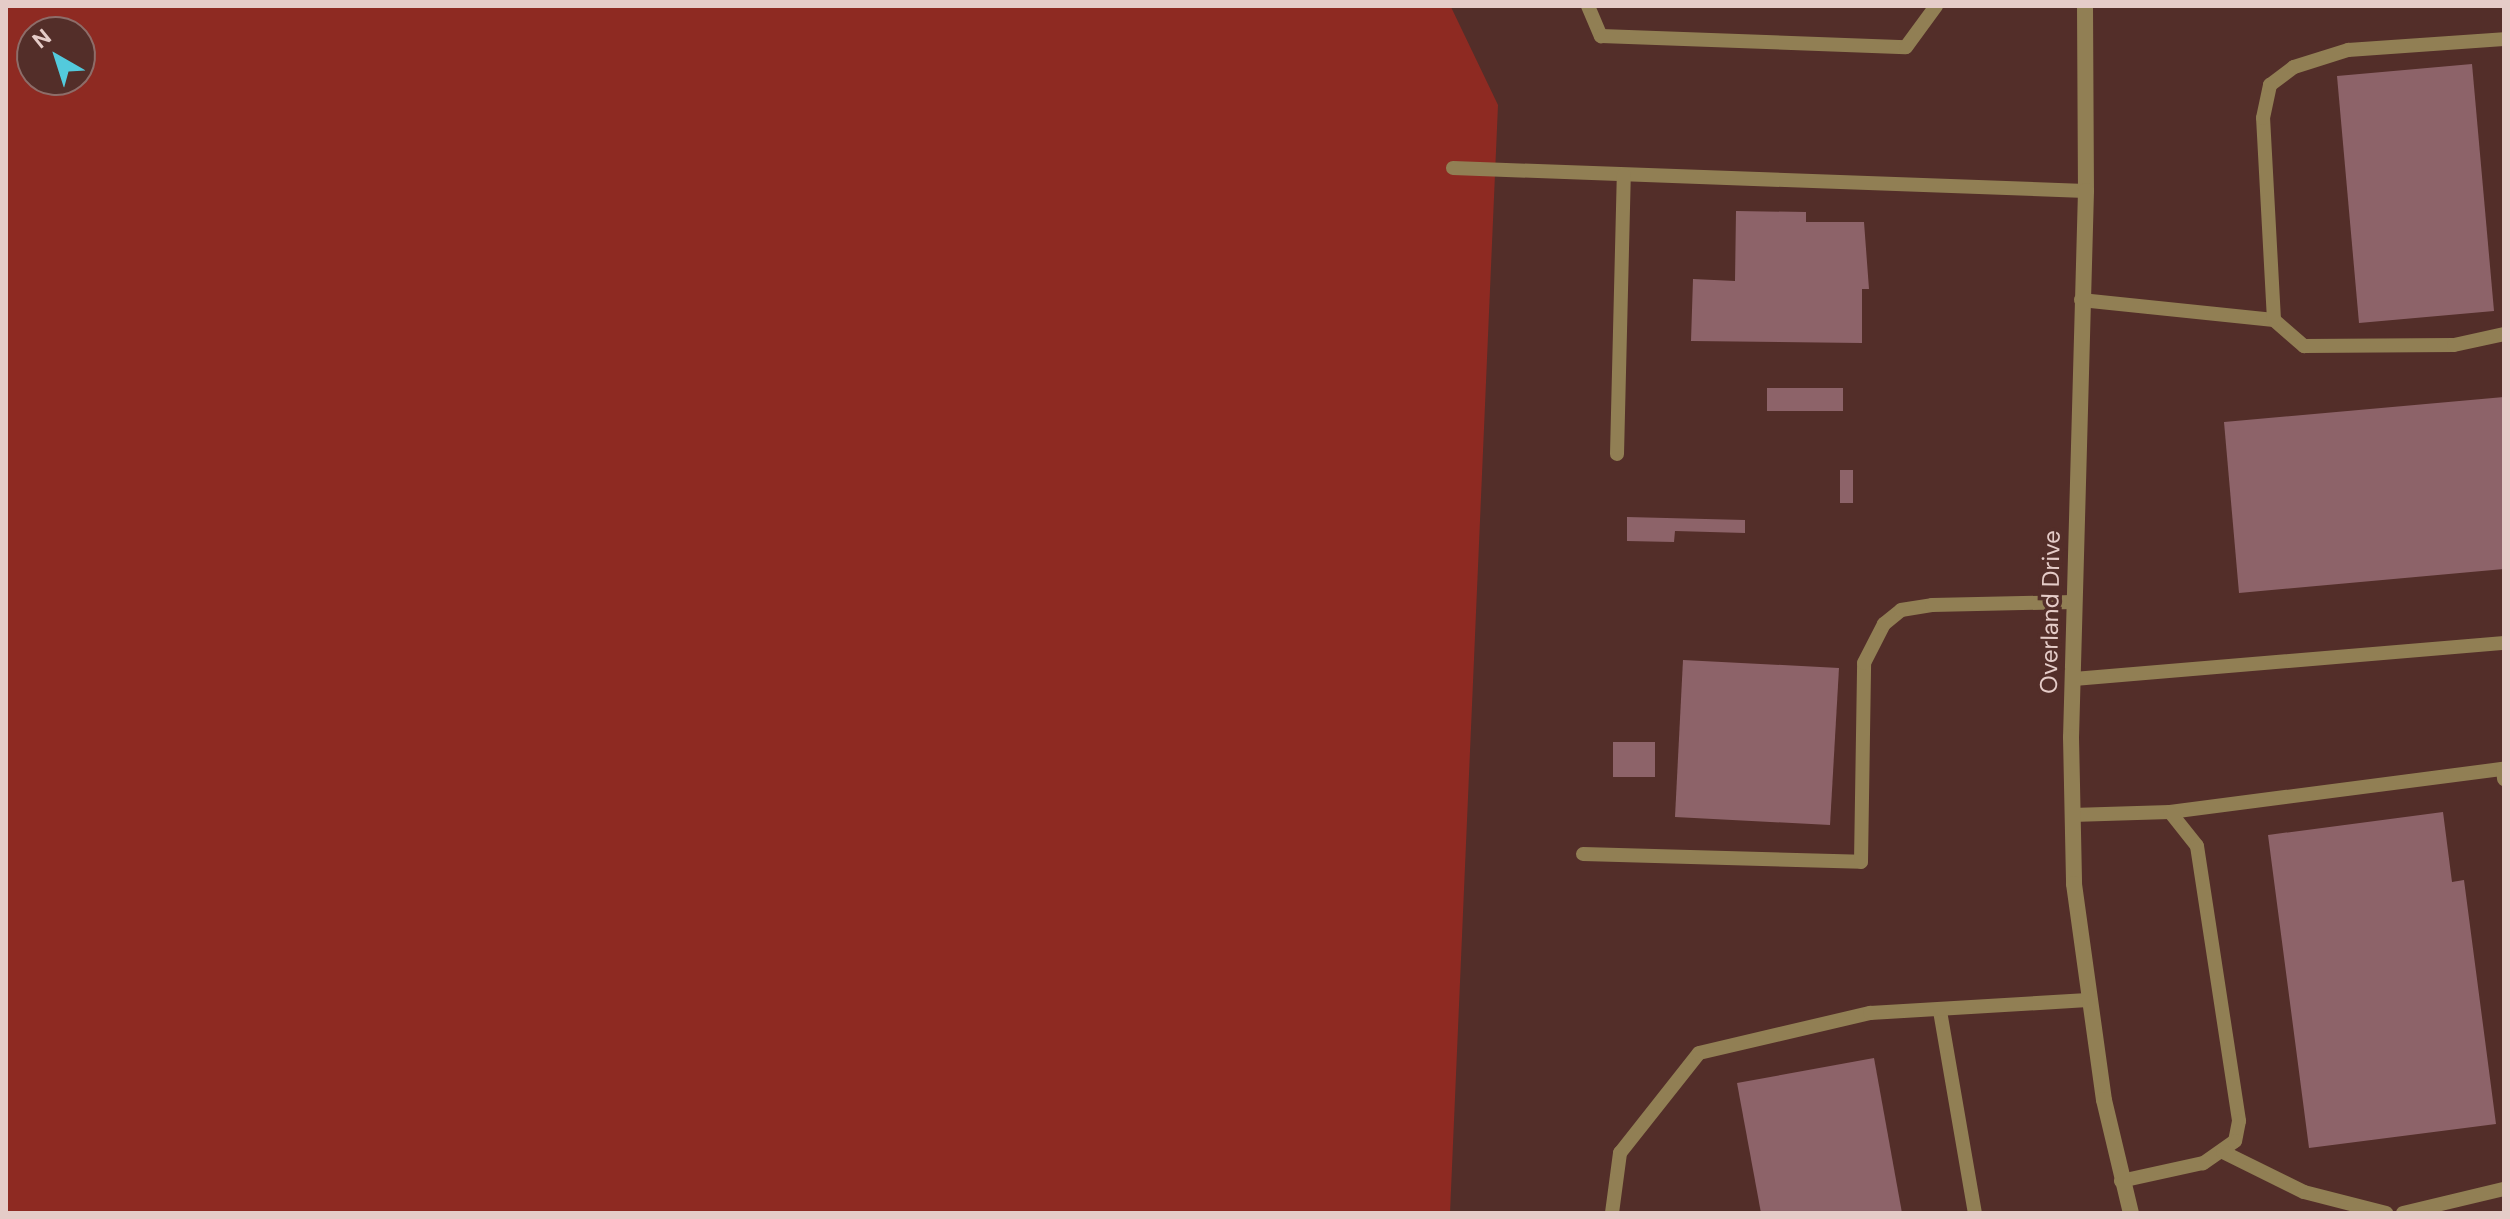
<!DOCTYPE html>
<style>
body{margin:0}
#map{position:relative;width:2510px;height:1219px;overflow:hidden;background:#532e29;font-family:"DM Sans",sans-serif}
div>[style]{position:absolute}
[style*='--x']{left:calc(var(--x)*1px);top:calc(var(--y)*1px);width:calc(var(--w)*1px);rotate:calc(var(--a)*1deg)}
.green>*{inset:0;background:#8e2a22}
.building>*{inset:0;background:#8d6369}
.lane>*{height:14px;margin:-7px;padding:0 7px;transform-origin:7px;border-radius:7px;background:#917f54}
.street>*{height:16px;margin:-8px;padding:0 8px;transform-origin:8px;border-radius:8px;background:#917f54}
span{translate:-50% -50%;white-space:nowrap;text-align:center;line-height:1.15;-webkit-text-stroke:7px #532e29;paint-order:stroke}
.street-label{font-size:24px;color:#e5ccc8}
.frame{position:absolute;inset:0;border:8px solid #e5ccc8;pointer-events:none}
.north{position:absolute;left:16px;top:16px;width:80px;height:80px;box-sizing:border-box;background:#532e29;border:2px solid #8d6d69;border-radius:50%;rotate:321deg;font-size:22px;font-weight:700;line-height:32px;text-align:center;color:#e5ccc8}
.north::after{content:'';display:block;margin:auto;width:28px;height:36px;background:#53cadc;clip-path:polygon(50% 0,100% 100%,50% 72%,0 100%)}
</style>
<div id="map">
<div class="green">
<i style="clip-path:polygon(evenodd,6px 6px,1451px 7px,1498px 105px,1450px 1213px,6px 1213px,6px 6px,32px 32px,80px 32px,80px 80px,32px 80px,32px 32px)"></i>
</div>
<div class="building">
<i style="clip-path:polygon(2472px 64px,2494px 311px,2359px 323px,2337px 76px)"></i>
<i style="clip-path:polygon(1736px 211px,1806px 212px,1806px 222px,1864px 222px,1869px 289px,1862px 289px,1862px 343px,1691px 341px,1693px 279px,1735px 281px)"></i>
<i style="clip-path:polygon(1767px 388px,1843px 388px,1843px 411px,1767px 411px)"></i>
<i style="clip-path:polygon(2504px 397px,2504px 569px,2239px 593px,2224px 422px)"></i>
<i style="clip-path:polygon(1840px 470px,1853px 470px,1853px 503px,1840px 503px)"></i>
<i style="clip-path:polygon(1627px 517px,1745px 520px,1745px 533px,1675px 531px,1674px 542px,1627px 541px)"></i>
<i style="clip-path:polygon(1683px 660px,1839px 668px,1830px 825px,1675px 817px)"></i>
<i style="clip-path:polygon(1613px 742px,1655px 742px,1655px 777px,1613px 777px)"></i>
<i style="clip-path:polygon(2443px 812px,2452px 882px,2464px 880px,2496px 1124px,2309px 1148px,2268px 835px)"></i>
<i style="clip-path:polygon(1874px 1058px,1902px 1213px,1761px 1213px,1737px 1083px)"></i>
</div>
<div class="lane">
<i style="--x:1588;--y:6;--w:33;--a:67"></i>
<i style="--x:1601;--y:36;--w:305;--a:2.1"></i>
<i style="--x:1906;--y:47;--w:51;--a:-53.8"></i>
<i style="--x:1453;--y:168;--w:633;--a:2.08"></i>
<i style="--x:2081;--y:300;--w:194;--a:5.9"></i>
<i style="--x:2274;--y:320;--w:40;--a:41"></i>
<i style="--x:2304;--y:346;--w:150;--a:-0.4"></i>
<i style="--x:2454;--y:345;--w:51;--a:-12.4"></i>
<i style="--x:2274;--y:320;--w:202;--a:-93.1"></i>
<i style="--x:2263;--y:118;--w:34;--a:-78"></i>
<i style="--x:2270;--y:85;--w:30;--a:-37"></i>
<i style="--x:2294;--y:67;--w:57;--a:-17.5"></i>
<i style="--x:2348;--y:50;--w:156;--a:-4"></i>
<i style="--x:1617;--y:454;--w:279;--a:-88.6"></i>
<i style="--x:2074;--y:679;--w:432;--a:-4.8"></i>
<i style="--x:2170;--y:812;--w:336;--a:-7.4"></i>
<i style="--x:2503;--y:769;--w:10;--a:84"></i>
<i style="--x:2072;--y:815;--w:98;--a:-1.8"></i>
<i style="--x:2170;--y:812;--w:43;--a:51.5"></i>
<i style="--x:2197;--y:846;--w:278;--a:81.3"></i>
<i style="--x:2239;--y:1121;--w:20;--a:101"></i>
<i style="--x:2235;--y:1141;--w:39;--a:145"></i>
<i style="--x:2203;--y:1163;--w:84;--a:167.6"></i>
<i style="--x:1583;--y:854;--w:278;--a:1.6"></i>
<i style="--x:1861;--y:862;--w:199;--a:-89.1"></i>
<i style="--x:1864;--y:663;--w:44;--a:-62.9"></i>
<i style="--x:1884;--y:624;--w:22;--a:-39"></i>
<i style="--x:1901;--y:610;--w:31;--a:-9"></i>
<i style="--x:1932;--y:605;--w:141;--a:-1.2"></i>
<i style="--x:1940;--y:1011;--w:205;--a:80.2"></i>
<i style="--x:2223;--y:1152;--w:90;--a:26.3"></i>
<i style="--x:2304;--y:1192;--w:85;--a:14.4"></i>
<i style="--x:1612;--y:1213;--w:61;--a:-82.4"></i>
<i style="--x:1620;--y:1153;--w:127;--a:-51.7"></i>
<i style="--x:1699;--y:1053;--w:176;--a:-13.2"></i>
<i style="--x:1870;--y:1013;--w:218;--a:-3.4"></i>
<i style="--x:2403;--y:1213;--w:104;--a:-13.4"></i>
</div>
<div class="street">
<i style="--x:2085;--y:6;--w:185;--a:89.7"></i>
<i style="--x:2086;--y:191;--w:546;--a:91.57"></i>
<i style="--x:2071;--y:737;--w:147;--a:88.8"></i>
<i style="--x:2074;--y:884;--w:218;--a:82.1"></i>
<i style="--x:2104;--y:1100;--w:116;--a:76.6"></i>
</div>
<div class="street-label">
<span style="left:2050px;top:612px;rotate:-89deg">Overland Drive</span>
</div>
<div class="frame"></div>
<div class="north">N</div>
</div>
